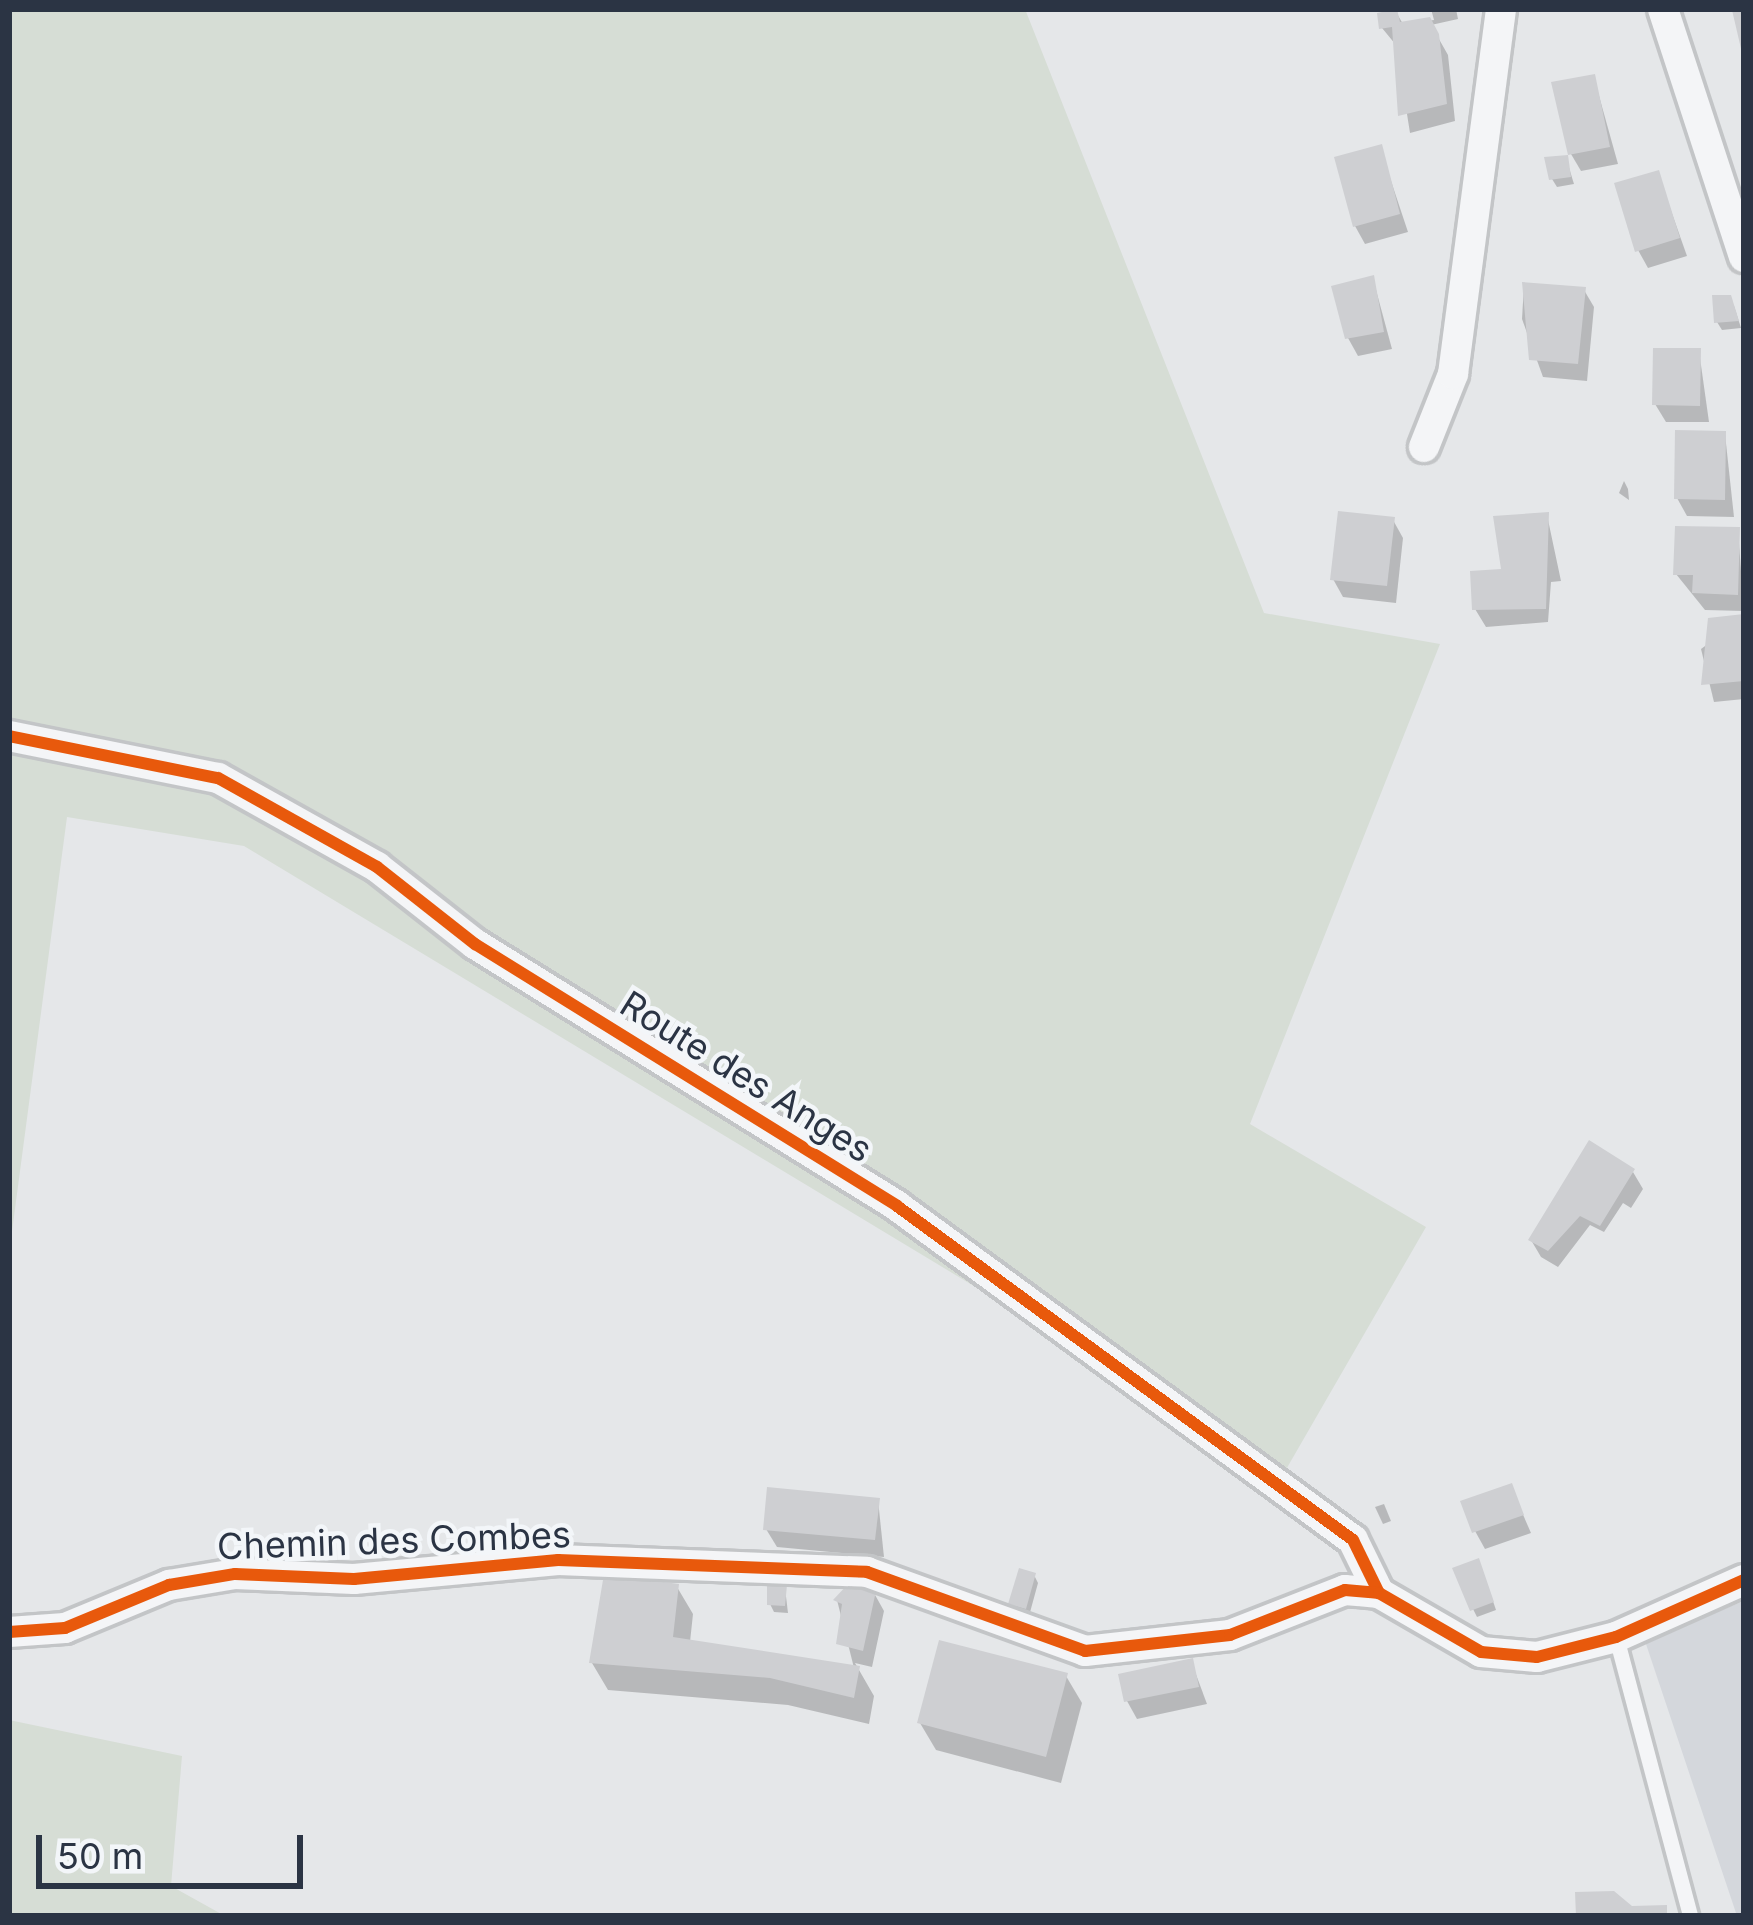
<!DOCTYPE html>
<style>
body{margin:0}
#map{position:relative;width:1753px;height:1925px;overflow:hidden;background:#e5e7e9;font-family:Inter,sans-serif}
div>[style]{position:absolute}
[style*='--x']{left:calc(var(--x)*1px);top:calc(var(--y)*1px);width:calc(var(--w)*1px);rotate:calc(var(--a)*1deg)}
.built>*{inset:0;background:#d4d7dc}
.green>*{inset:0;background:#d6ddd5}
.shadow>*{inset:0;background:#0003}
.building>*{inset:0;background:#cecfd2}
.roads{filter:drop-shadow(3px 0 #c3c5c7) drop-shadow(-3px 0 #c3c5c7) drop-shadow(0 3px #c3c5c7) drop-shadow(0 -3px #c3c5c7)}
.lane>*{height:15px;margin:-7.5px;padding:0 7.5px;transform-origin:7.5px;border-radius:7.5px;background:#f4f5f7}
.street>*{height:30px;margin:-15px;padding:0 15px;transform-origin:15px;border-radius:15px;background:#f4f5f7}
.cycleway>*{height:12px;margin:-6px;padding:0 6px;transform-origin:6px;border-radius:6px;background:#e8590c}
span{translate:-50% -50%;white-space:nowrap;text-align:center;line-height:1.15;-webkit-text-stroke:9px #f3f6f9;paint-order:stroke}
.street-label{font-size:36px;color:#2b3444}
.frame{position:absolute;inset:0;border:12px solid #2b3444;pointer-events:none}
.scale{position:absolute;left:36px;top:1835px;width:267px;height:54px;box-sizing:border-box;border:6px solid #2b3444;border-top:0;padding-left:15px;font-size:36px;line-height:42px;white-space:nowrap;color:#2b3444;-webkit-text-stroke:9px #f3f6f9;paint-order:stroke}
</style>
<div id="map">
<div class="built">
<i style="clip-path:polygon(1744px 1601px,1744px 1916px,1737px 1916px,1645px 1641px)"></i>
</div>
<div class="green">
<i style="clip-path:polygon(9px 9px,1025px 9px,1264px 613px,1440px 644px,1250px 1124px,1426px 1227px,1284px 1473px,244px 846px,67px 817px,9px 1254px)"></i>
<i style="clip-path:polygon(9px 1720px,182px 1756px,171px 1886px,225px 1916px,9px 1916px)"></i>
</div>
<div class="shadow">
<i style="clip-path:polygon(1431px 9px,1456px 9px,1458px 19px,1431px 25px,1448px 55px,1455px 121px,1410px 133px,1396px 45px,1382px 28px,1396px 12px,1403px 24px,1434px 20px)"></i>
<i style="clip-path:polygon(1594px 78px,1618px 164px,1581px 171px,1571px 154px)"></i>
<i style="clip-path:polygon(1380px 148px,1408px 232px,1365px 244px,1355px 226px)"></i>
<i style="clip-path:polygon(1566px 158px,1574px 184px,1557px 187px,1552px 179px)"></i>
<i style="clip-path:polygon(1658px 174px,1687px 256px,1648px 268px,1638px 250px)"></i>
<i style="clip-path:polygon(1373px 279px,1392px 349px,1358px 356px,1348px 338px)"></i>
<i style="clip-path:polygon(1524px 285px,1584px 290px,1594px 307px,1587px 381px,1543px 377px,1522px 319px)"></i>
<i style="clip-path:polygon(1734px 306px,1741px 328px,1722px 330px,1717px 322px)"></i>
<i style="clip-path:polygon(1699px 351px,1709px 422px,1666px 422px,1655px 404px)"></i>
<i style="clip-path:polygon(1725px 434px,1734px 517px,1687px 516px,1677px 498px)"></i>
<i style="clip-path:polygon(1624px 481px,1628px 489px,1629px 500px,1619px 493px)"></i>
<i style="clip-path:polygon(1547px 515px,1561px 581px,1551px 582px,1548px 622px,1486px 627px,1475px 609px)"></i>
<i style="clip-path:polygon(1393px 520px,1403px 538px,1396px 603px,1343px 597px,1333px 579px)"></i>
<i style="clip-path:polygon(1738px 530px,1744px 611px,1705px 610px,1676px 574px)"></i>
<i style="clip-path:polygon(1744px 617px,1744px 699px,1714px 702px,1701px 649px)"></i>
<i style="clip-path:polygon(1633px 1172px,1643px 1189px,1631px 1208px,1623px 1203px,1604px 1232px,1590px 1225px,1558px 1267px,1541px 1257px,1531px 1240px)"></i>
<i style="clip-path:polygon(1511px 1487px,1531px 1533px,1485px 1549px,1475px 1531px)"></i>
<i style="clip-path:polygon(878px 1500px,884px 1557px,777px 1547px,766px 1529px)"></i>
<i style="clip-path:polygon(1384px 1504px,1391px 1521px,1383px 1524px,1375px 1507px)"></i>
<i style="clip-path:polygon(1482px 1569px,1496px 1610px,1477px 1617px,1473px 1609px)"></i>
<i style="clip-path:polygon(1034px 1575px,1038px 1583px,1029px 1616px,1012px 1604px)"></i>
<i style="clip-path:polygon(677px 1587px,693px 1614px,690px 1642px,854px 1668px,837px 1600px,874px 1593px,884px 1611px,872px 1667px,855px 1663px,874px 1696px,869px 1724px,788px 1705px,608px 1690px,592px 1663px)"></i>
<i style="clip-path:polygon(785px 1588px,788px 1613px,774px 1612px,770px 1604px)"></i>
<i style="clip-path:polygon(1191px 1661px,1207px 1704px,1137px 1719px,1127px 1701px)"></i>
<i style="clip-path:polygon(1066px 1676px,1082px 1703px,1061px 1783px,936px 1750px,920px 1723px)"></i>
</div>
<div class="building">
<i style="clip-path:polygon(1397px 9px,1400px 22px,1430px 17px,1439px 34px,1447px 104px,1398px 116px,1392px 27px,1379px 29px,1377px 13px)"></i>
<i style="clip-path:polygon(1744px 9px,1744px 53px,1742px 53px,1732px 10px)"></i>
<i style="clip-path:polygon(1595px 74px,1610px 147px,1568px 155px,1551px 82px)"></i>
<i style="clip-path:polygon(1382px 144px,1400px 214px,1353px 227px,1334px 157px)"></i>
<i style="clip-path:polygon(1568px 155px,1571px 177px,1549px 180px,1544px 157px)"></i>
<i style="clip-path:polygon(1659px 170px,1680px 238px,1635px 252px,1614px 183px)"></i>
<i style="clip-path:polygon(1374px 275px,1384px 332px,1345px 339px,1331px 286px)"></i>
<i style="clip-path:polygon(1522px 282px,1586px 287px,1578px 364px,1529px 360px)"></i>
<i style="clip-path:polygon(1712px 295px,1731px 295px,1739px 321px,1714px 323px)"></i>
<i style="clip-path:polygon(1653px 348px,1701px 348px,1700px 406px,1652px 405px)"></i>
<i style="clip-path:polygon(1675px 430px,1726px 431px,1725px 500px,1674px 499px)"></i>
<i style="clip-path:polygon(1338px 511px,1395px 517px,1387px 586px,1330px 580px)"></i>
<i style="clip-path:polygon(1549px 512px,1546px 609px,1472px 610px,1470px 571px,1501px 569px,1493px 516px)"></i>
<i style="clip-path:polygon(1675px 526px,1740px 527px,1738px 595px,1692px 593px,1693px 575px,1673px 575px)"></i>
<i style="clip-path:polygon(1744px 614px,1744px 681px,1701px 685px,1708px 618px)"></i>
<i style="clip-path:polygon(1589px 1140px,1635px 1169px,1600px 1226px,1580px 1216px,1548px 1251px,1528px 1240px)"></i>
<i style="clip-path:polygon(1512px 1483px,1524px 1515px,1472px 1533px,1460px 1501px)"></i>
<i style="clip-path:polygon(767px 1487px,880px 1498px,875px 1540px,763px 1530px)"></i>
<i style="clip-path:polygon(1479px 1558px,1494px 1602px,1470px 1611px,1452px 1568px)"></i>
<i style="clip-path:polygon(1019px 1568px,1036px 1573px,1026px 1609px,1008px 1604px)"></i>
<i style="clip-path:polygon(604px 1574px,679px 1584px,673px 1637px,860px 1666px,854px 1698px,770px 1678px,589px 1663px)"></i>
<i style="clip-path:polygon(849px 1583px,876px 1591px,863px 1651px,836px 1644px,842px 1604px,833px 1600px)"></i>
<i style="clip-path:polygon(767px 1584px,787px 1585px,785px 1606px,767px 1605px)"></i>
<i style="clip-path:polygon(939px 1640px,1068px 1673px,1046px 1757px,917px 1723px)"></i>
<i style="clip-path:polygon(1193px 1658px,1199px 1687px,1124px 1702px,1118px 1674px)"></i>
<i style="clip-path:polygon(1614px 1891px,1632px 1906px,1667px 1905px,1667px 1916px,1576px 1916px,1575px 1892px)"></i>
</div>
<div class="roads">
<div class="lane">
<i style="--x:1616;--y:1637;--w:289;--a:75.1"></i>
</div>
<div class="street">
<i style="--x:1663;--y:9;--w:261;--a:71.9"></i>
<i style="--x:1424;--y:447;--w:79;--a:-68.3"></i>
<i style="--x:1453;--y:374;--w:368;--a:-82.5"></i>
<i style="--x:9;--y:736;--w:213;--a:11.4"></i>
<i style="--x:218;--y:778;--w:182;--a:29.2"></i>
<i style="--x:377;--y:867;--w:125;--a:38.2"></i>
<i style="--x:475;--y:944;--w:497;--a:31.8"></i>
<i style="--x:897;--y:1206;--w:565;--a:36.22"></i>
<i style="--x:1353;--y:1540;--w:59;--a:63.9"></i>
<i style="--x:9;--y:1632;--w:56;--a:-4.1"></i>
<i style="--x:65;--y:1628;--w:113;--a:-22.5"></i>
<i style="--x:169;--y:1585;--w:67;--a:-9.5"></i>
<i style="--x:235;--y:1574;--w:119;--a:2.4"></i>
<i style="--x:354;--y:1579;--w:205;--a:-5.3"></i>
<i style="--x:558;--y:1560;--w:309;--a:2.2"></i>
<i style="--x:867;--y:1572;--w:232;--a:19.9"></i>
<i style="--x:1085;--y:1651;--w:146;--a:-6.3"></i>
<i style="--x:1230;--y:1635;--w:123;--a:-21.4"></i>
<i style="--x:1345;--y:1590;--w:34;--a:5"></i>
<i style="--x:1379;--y:1593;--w:118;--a:30"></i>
<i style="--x:1481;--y:1652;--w:56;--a:5.1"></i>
<i style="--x:1537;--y:1657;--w:81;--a:-14.2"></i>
<i style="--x:1616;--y:1637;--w:140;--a:-24"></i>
</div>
</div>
<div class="cycleway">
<i style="--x:9;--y:736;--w:213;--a:11.4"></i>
<i style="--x:218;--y:778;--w:182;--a:29.2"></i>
<i style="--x:377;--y:867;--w:125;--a:38.2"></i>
<i style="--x:475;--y:944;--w:497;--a:31.8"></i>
<i style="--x:897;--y:1206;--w:565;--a:36.22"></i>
<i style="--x:1353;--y:1540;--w:59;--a:63.9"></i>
<i style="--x:9;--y:1632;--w:56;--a:-4.1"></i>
<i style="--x:65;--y:1628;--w:113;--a:-22.5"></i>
<i style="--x:169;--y:1585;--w:67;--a:-9.5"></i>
<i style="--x:235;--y:1574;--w:119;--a:2.4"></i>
<i style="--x:354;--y:1579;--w:205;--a:-5.3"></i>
<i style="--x:558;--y:1560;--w:309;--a:2.2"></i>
<i style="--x:867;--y:1572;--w:232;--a:19.9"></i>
<i style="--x:1085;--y:1651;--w:146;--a:-6.3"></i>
<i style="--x:1230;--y:1635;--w:123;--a:-21.4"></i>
<i style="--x:1345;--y:1590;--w:34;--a:5"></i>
<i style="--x:1379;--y:1593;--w:118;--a:30"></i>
<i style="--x:1481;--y:1652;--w:56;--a:5.1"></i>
<i style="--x:1537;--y:1657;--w:81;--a:-14.2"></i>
<i style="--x:1616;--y:1637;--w:140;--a:-24"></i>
</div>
<div class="street-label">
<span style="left:746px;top:1077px;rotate:32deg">Route des Anges</span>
<span style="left:394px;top:1541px;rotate:-2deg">Chemin des Combes</span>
</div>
<div class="frame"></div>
<div class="scale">50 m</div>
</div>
